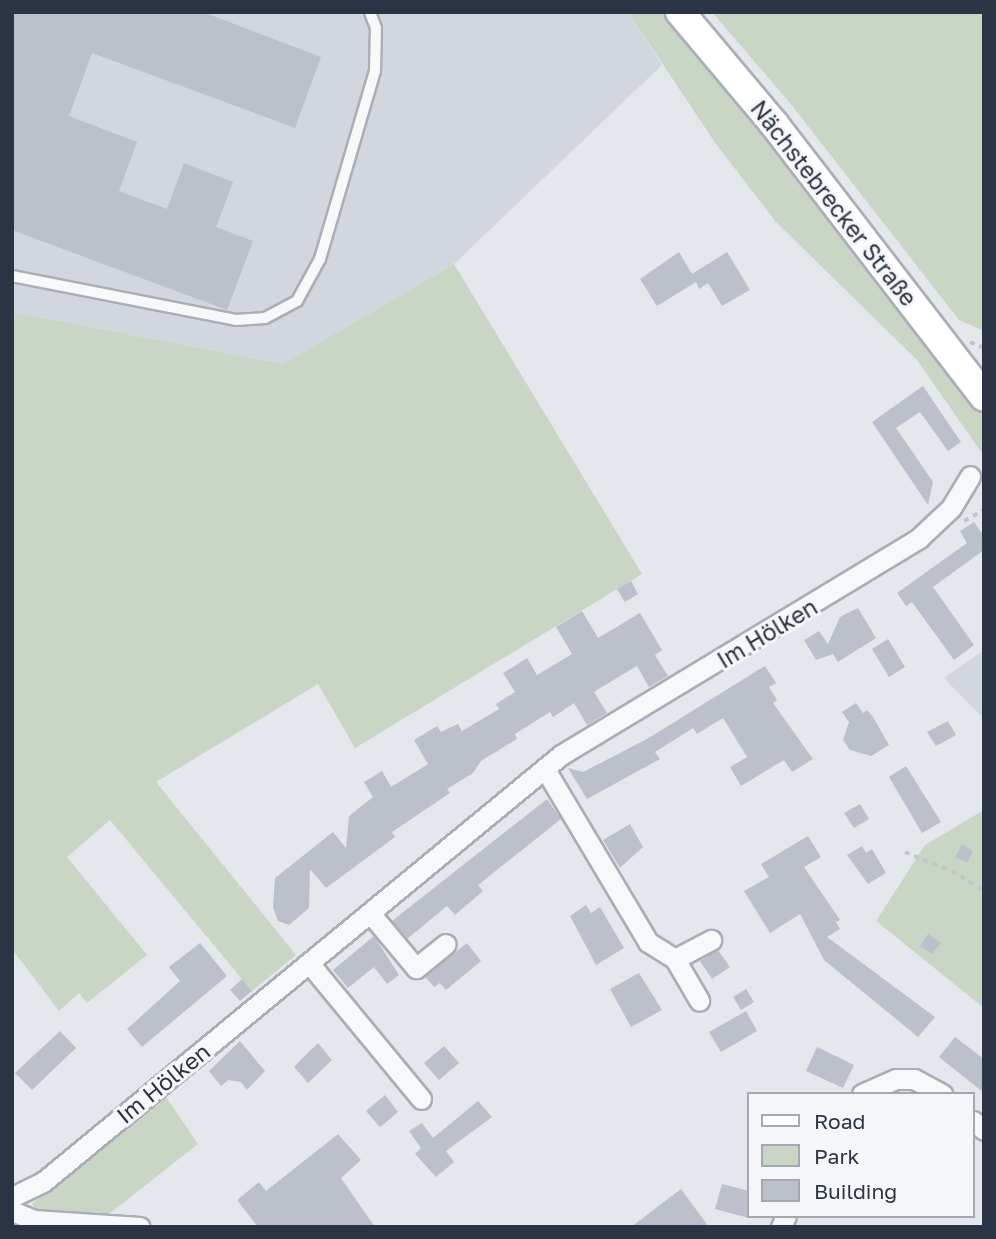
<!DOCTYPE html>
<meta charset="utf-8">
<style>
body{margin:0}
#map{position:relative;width:996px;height:1239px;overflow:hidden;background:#e4e7ec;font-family:"Golos Text",sans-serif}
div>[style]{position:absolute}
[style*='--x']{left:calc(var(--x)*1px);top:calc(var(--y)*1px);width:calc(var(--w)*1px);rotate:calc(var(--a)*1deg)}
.built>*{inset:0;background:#d2d6de}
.green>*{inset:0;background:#c9d6c5}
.building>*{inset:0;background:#bbc0ca}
.path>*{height:3.5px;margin-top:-1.75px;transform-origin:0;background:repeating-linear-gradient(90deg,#c2c5cb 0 5px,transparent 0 10px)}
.roads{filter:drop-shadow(2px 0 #a9aeb7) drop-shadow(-2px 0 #a9aeb7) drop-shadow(0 2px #a9aeb7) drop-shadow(0 -2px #a9aeb7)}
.lane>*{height:10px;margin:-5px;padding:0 5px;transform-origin:5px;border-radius:5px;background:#f7f8fa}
.street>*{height:19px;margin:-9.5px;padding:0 9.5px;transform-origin:9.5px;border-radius:9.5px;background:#f7f8fa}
.secondary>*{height:28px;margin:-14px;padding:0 14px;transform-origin:14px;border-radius:14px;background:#fff}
span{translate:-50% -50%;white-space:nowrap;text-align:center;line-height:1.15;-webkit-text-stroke:6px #f4f6f9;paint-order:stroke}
.street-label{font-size:23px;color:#2b3445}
.frame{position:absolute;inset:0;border:14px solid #2b3445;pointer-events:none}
.legend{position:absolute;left:747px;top:1092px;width:228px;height:126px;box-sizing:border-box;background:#f4f6f9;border:2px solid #a4a8b1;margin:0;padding:9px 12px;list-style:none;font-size:21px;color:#2b3445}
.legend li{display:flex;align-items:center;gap:14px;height:35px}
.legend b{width:35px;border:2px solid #a4a8b1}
</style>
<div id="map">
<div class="built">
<i style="clip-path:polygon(12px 12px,628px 12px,662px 65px,454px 264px,283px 364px,12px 312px)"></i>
<i style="clip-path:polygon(984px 650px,984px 719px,944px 678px)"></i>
</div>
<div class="green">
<i style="clip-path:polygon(628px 12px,667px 12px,760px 123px,984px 416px,984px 456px,917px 360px,776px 222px,716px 144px)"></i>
<i style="clip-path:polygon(712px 12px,984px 12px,984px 331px,959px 320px,790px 103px)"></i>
<i style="clip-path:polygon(454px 264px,642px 574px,355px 748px,318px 684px,156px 782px,296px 955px,252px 991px,110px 820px,67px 857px,147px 955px,87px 1003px,79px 993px,59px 1011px,12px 949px,12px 312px,283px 364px)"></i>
<i style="clip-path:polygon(984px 810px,984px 1008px,876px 921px,925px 845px)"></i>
<i style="clip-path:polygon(164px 1094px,198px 1144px,105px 1217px,42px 1216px,32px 1204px)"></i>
</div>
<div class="building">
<i style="clip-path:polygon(12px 12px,203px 12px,321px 57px,295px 128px,92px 53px,69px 116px,137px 142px,119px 191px,167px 209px,184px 163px,233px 182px,216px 227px,253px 241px,227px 310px,12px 230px)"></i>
<i style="clip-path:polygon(679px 252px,692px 274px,727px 252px,750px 290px,722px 306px,708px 283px,699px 289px,696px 282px,657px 306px,640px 279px)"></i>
<i style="clip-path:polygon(923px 386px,961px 442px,948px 451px,920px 412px,896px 428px,933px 482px,928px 505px,872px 422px)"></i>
<i style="clip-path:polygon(974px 522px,984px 536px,984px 550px,933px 587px,974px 645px,954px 660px,912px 602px,906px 606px,897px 593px,967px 543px,960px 531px)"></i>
<i style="clip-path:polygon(631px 581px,638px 594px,625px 602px,617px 589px)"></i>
<i style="clip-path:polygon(858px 608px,876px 638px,838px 662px,833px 654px,816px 660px,804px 640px,819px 631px,828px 644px,840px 617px)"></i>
<i style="clip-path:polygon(582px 611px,598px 638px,640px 613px,662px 650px,655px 655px,668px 676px,649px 687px,637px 666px,600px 688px,594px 692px,607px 713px,587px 725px,574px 703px,553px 717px,550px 712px,515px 734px,517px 739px,481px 761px,473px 773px,447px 789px,450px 793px,392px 832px,395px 837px,326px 888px,310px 869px,309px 908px,289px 925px,278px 921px,273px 907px,275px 878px,333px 832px,346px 848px,349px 816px,373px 797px,364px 782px,382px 771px,391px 787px,428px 764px,414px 740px,437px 726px,441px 732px,458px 724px,462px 731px,499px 709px,496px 704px,515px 692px,503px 673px,527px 658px,537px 675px,572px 654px,556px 627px)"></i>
<i style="clip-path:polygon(888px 639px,905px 667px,889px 677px,872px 649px)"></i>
<i style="clip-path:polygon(765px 666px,776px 683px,769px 687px,777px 700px,773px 703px,813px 759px,792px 772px,784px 760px,741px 786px,730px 767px,747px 757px,723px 718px,697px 734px,693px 728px,655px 752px,660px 759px,587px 799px,568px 768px,583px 772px,647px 739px)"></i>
<i style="clip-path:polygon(856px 703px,863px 713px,867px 710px,873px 717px,889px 745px,871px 756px,850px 750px,843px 740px,849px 722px,842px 712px)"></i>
<i style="clip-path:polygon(948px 721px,956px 735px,936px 746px,927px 732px)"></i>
<i style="clip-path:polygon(906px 766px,941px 822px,922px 833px,889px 777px)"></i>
<i style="clip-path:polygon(547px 799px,561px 819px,478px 885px,483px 891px,455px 915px,447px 906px,407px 939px,392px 921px)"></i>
<i style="clip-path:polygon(860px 804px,869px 819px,854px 828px,844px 813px)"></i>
<i style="clip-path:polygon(630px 824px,643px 847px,620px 868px,603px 840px)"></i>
<i style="clip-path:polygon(808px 836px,821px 857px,804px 867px,840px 920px,836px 922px,840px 929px,827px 937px,935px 1017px,918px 1037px,824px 960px,800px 914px,770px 933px,744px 891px,769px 877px,761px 864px)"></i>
<i style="clip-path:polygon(962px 844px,973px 851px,967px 863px,955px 857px)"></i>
<i style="clip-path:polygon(862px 846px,866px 853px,872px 849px,886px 873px,868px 884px,847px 855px)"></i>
<i style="clip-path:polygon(586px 905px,591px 913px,600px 907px,624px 948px,596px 965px,570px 916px)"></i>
<i style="clip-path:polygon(928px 934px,941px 943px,932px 954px,920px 946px)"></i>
<i style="clip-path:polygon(374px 936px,399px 975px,387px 984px,374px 967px,348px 988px,333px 970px)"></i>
<i style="clip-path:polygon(200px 943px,227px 976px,142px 1047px,127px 1029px,180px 981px,169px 967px)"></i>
<i style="clip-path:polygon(467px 943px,481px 961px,446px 990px,440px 983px,434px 987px,425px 977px)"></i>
<i style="clip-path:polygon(718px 950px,730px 967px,712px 979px,700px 961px)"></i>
<i style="clip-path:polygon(639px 973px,662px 1010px,631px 1027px,610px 989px)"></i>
<i style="clip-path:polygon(242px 979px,252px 991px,240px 1001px,230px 990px)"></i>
<i style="clip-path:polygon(746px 989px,754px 1002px,741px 1010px,733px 997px)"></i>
<i style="clip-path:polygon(746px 1011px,757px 1031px,721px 1052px,709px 1032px)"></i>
<i style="clip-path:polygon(60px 1031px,76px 1048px,32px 1090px,15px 1073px)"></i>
<i style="clip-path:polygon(955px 1037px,984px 1059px,984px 1093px,939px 1057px)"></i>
<i style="clip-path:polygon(240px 1041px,265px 1071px,247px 1090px,241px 1082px,228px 1080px,221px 1086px,209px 1071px)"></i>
<i style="clip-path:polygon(318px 1043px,332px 1060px,308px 1083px,294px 1067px)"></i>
<i style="clip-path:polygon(444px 1046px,459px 1063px,439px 1080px,424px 1063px)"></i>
<i style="clip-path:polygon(817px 1047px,854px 1065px,843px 1088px,806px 1071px)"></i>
<i style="clip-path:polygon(385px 1095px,398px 1112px,380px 1127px,366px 1111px)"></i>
<i style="clip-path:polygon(478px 1101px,492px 1117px,446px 1151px,454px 1162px,436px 1177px,415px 1154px,421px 1148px,409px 1131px,422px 1123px,433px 1138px)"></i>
<i style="clip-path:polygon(338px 1134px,361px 1160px,341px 1178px,375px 1227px,258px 1227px,237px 1200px,259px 1182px,266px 1191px)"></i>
<i style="clip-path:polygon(722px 1184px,749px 1191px,749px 1218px,715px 1209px)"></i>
<i style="clip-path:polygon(681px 1189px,709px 1227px,631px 1227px)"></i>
</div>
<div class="path">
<i style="--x:970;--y:342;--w:15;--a:23"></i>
<i style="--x:964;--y:521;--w:23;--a:-29"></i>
<i style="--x:905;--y:852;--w:51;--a:22"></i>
<i style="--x:952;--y:871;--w:38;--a:32"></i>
</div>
<div class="roads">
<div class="lane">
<i style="--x:12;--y:276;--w:228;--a:11.1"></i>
<i style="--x:236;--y:320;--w:29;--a:-4"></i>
<i style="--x:265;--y:318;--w:36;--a:-28"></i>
<i style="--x:297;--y:301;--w:48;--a:-61.3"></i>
<i style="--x:320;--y:259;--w:196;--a:-73.7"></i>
<i style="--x:375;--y:71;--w:43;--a:-88.7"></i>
<i style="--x:376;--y:28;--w:17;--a:-111"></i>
</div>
<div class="street">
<i style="--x:545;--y:769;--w:201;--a:59.2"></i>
<i style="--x:648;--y:942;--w:32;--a:32"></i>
<i style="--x:675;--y:959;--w:48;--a:59.7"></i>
<i style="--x:370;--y:913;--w:72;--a:50.1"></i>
<i style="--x:416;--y:968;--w:38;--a:-39"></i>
<i style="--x:675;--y:959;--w:41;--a:-27.8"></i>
<i style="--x:309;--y:963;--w:176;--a:50.5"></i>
<i style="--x:862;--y:1094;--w:37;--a:-24"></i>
<i style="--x:896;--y:1079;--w:18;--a:0"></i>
<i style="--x:914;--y:1079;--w:32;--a:28"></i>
<i style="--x:973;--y:1121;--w:14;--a:39"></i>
<i style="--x:12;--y:1197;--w:34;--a:-26"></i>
<i style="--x:43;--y:1182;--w:671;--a:-39.5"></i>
<i style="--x:561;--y:755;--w:419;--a:-31.2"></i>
<i style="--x:919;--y:538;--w:44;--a:-43.2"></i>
<i style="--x:951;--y:508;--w:37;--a:-59"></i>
<i style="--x:12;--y:1211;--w:24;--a:22"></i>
<i style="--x:34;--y:1220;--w:106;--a:3.8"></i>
<i style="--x:781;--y:1227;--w:12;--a:-66"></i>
</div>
<div class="secondary">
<i style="--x:680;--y:12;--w:146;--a:50"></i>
<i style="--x:774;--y:124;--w:344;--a:52.4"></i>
</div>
</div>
<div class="street-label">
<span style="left:834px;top:203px;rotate:52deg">Nächstebrecker Straße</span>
<span style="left:767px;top:633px;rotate:-31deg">Im Hölken</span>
<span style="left:163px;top:1083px;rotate:-39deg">Im Hölken</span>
</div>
<div class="frame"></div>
<ul class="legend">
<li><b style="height:9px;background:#fff"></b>Road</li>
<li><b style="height:19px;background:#c9d6c5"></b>Park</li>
<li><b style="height:19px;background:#bbc0ca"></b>Building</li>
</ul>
</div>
